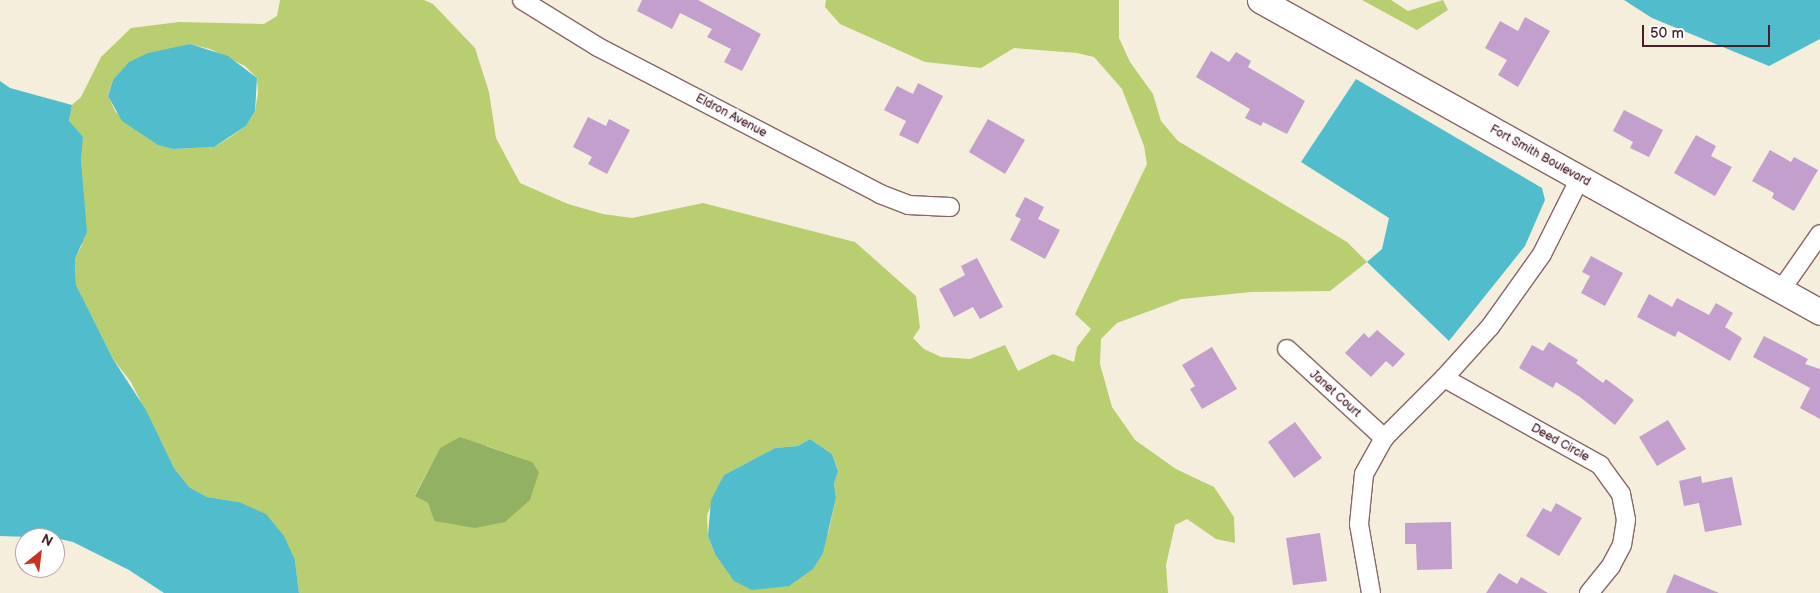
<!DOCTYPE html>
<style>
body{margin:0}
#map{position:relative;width:1820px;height:593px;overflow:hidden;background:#f6eedc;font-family:"Balsamiq Sans",sans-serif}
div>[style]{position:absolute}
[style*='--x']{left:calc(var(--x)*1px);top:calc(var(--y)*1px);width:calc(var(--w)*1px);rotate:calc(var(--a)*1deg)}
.green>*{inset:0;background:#b9ce71}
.forest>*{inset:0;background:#92b163}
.water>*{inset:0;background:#51bdcc}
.building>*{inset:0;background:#c29fcd}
.roads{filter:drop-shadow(1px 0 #866769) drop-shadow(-1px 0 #866769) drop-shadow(0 1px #866769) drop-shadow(0 -1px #866769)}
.street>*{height:18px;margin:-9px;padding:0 9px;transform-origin:9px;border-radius:9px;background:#fff}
.secondary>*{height:25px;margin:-12.5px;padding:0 12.5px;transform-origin:12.5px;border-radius:12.5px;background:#fff}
span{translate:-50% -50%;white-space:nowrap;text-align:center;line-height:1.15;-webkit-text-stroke:5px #fff;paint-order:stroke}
.street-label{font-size:12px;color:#4a1f2b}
.north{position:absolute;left:15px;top:528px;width:50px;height:50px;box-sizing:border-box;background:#fff;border:1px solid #b7a5aa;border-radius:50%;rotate:29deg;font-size:14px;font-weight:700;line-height:20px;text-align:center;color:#4a1f2b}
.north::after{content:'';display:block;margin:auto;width:18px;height:22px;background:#c8321e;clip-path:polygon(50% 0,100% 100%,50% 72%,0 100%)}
.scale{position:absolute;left:1642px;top:25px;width:128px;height:22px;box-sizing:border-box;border:2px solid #4a1f2b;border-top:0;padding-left:6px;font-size:15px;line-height:18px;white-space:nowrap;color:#4a1f2b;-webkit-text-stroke:4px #fff;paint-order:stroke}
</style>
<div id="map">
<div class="green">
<i style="clip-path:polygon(evenodd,280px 0,424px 0,433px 4px,475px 48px,489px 92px,496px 138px,520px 183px,568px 204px,603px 214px,632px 218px,703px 203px,855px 242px,916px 296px,920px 328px,913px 338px,924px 349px,941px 357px,970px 359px,1005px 345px,1018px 371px,1053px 354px,1074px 362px,1077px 347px,1091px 329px,1075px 314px,1147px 164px,1144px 146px,1122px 89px,1094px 57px,1077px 53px,1014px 48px,981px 68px,925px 62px,840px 24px,825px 7px,826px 0,1119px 0,1119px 38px,1130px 62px,1153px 94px,1161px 121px,1178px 141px,1347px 242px,1367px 262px,1330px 291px,1251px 292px,1182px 299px,1117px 323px,1101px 339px,1100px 364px,1112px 407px,1135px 440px,1176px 469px,1214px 487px,1234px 517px,1235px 543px,1216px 539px,1187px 519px,1175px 525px,1166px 565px,1168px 593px,299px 593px,295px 560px,239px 502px,207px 497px,189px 487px,174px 468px,131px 382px,113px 359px,84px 302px,76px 285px,75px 259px,82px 245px,81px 143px,69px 121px,72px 105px,81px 97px,101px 57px,131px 28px,179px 22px,264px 24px,277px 16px,280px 0,189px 44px,210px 49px,245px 66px,257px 78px,258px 93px,255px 111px,246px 126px,229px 138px,214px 147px,173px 149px,158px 144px,128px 124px,115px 111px,108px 95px,113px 80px,189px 44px,280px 0,810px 439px,832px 454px,838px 470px,834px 484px,836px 498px,828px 534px,715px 554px,708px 536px,707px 515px,724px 475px,775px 448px,798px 446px,810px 439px,280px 0,487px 446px,531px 462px,539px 472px,434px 521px,428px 503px,415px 495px,440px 448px,487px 446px)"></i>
<i style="clip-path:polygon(1362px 0,1391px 0,1408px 11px,1443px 0,1448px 10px,1417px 30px)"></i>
</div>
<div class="forest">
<i style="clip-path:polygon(460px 437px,532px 462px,539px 472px,530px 500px,505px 522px,475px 528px,434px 521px,428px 503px,415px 496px,440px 448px)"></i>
</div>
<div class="water">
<i style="clip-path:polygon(1624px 0,1820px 0,1820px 39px,1769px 66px,1652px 18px)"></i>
<i style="clip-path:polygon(190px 44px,228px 56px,257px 78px,255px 111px,246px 126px,214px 147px,173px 149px,158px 145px,122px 121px,108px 96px,113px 80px,129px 62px,148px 53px)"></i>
<i style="clip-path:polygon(1356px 79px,1542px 188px,1545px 200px,1525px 246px,1449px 341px,1367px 262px,1382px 249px,1389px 218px,1301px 162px)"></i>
<i style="clip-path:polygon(0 81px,10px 88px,72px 105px,69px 121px,83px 137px,81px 160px,87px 232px,75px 259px,76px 285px,113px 359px,146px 410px,174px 468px,189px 487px,207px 497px,239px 502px,266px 514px,284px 536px,295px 560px,299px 593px,164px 593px,129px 570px,73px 542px,55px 538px,0 536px)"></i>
<i style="clip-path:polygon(810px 439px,832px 454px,838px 471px,834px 484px,836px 498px,823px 553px,813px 569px,789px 586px,752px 590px,734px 581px,715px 554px,708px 536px,711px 500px,724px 475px,775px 448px,798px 446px)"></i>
</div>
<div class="building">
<i style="clip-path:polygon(642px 0,698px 0,761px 34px,742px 71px,724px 62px,731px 49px,707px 37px,712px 29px,680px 13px,672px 29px,637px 11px)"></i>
<i style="clip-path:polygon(1525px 17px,1550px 31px,1518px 87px,1498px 75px,1507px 60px,1485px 48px,1500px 21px,1518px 31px)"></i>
<i style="clip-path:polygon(1211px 51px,1229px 62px,1236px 52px,1251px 61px,1248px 67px,1305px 101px,1287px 134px,1263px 122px,1261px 126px,1245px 118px,1250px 109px,1196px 77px)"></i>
<i style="clip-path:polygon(918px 83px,943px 96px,918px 144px,899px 135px,906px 121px,884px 110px,897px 86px,913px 94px)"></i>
<i style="clip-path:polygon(1624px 110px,1663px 130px,1649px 157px,1630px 148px,1633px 142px,1613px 131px)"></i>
<i style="clip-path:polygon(588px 117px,606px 126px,609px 119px,630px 130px,607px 174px,588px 164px,592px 157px,573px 147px)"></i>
<i style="clip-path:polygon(988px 119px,1025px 140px,1005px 174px,969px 152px)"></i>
<i style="clip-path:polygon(1696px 135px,1716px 146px,1711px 156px,1732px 167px,1715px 196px,1674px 173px)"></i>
<i style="clip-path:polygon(1770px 150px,1791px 162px,1794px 157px,1818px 170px,1794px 211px,1772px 198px,1774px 193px,1752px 181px)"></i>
<i style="clip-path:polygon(1025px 197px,1044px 207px,1038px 219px,1060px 230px,1045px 259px,1010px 240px,1021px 219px,1015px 216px)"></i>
<i style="clip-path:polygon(1591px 256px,1623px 273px,1605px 306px,1581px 293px,1590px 276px,1582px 272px)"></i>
<i style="clip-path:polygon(977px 258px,1003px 307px,980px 319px,973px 307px,954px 317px,939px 289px,965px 275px,961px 266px)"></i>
<i style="clip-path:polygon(1649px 294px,1672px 307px,1677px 298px,1709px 315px,1716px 303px,1733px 313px,1725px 327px,1742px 338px,1730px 361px,1678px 331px,1675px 337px,1637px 317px)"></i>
<i style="clip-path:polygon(1377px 330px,1405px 354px,1393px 367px,1386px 361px,1371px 377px,1345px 353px,1364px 333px,1369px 338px)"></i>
<i style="clip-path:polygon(1764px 336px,1808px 359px,1805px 364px,1820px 369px,1820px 419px,1800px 408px,1810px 388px,1753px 357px)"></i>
<i style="clip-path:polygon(1549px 342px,1578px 360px,1576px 363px,1603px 383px,1606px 379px,1634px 400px,1615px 425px,1580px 397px,1556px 382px,1553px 388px,1519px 368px,1532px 345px,1543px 351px)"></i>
<i style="clip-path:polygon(1212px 347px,1237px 389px,1202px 409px,1190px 389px,1195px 386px,1182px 365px)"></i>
<i style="clip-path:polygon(1668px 420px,1686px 449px,1657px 466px,1639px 437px)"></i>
<i style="clip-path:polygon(1295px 422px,1322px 458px,1294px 478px,1268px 442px)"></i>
<i style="clip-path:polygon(1701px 476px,1702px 483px,1732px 477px,1742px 525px,1705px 532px,1699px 503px,1684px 506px,1679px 481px)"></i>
<i style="clip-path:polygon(1556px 503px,1582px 518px,1559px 556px,1526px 536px,1543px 508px,1551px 512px)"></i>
<i style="clip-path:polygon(1451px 522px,1452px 569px,1417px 570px,1416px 544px,1405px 544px,1405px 523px)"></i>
<i style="clip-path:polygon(1320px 533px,1327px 581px,1293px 585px,1286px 538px)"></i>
<i style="clip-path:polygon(1499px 573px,1517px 584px,1521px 577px,1548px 593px,1486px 593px)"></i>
<i style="clip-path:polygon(1674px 574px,1719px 593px,1666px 593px)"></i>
</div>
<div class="roads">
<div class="street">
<i style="--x:522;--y:0;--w:89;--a:31.7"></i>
<i style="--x:598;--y:47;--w:318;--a:27.5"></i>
<i style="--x:880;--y:194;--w:30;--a:21"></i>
<i style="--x:908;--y:205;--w:42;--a:2.7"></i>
<i style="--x:1781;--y:290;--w:68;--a:-55.1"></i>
<i style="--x:1287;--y:349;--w:132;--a:42.5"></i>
<i style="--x:1444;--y:378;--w:179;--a:29.1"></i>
<i style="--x:1600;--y:465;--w:36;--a:54"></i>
<i style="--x:1621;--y:494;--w:26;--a:79"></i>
<i style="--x:1626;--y:520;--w:25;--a:99"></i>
<i style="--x:1622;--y:545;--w:24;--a:118"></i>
<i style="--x:1611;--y:566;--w:35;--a:129"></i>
<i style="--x:1371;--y:593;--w:70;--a:-99.9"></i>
<i style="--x:1359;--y:524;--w:50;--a:-84.3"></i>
<i style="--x:1364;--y:474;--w:41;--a:-60.9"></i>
<i style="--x:1384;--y:438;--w:85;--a:-45"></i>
<i style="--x:1444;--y:378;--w:69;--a:-48"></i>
<i style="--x:1490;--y:327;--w:90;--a:-54.5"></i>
<i style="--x:1542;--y:254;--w:85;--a:-63.4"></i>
</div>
<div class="secondary">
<i style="--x:1260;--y:0;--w:641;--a:29.12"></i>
</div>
</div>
<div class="street-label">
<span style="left:731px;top:116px;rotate:28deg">Eldron Avenue</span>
<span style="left:1540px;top:156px;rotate:29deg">Fort Smith Boulevard</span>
<span style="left:1335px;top:394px;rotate:42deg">Janet Court</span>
<span style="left:1560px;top:443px;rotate:29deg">Deed Circle</span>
</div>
<div class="north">N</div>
<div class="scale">50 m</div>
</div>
